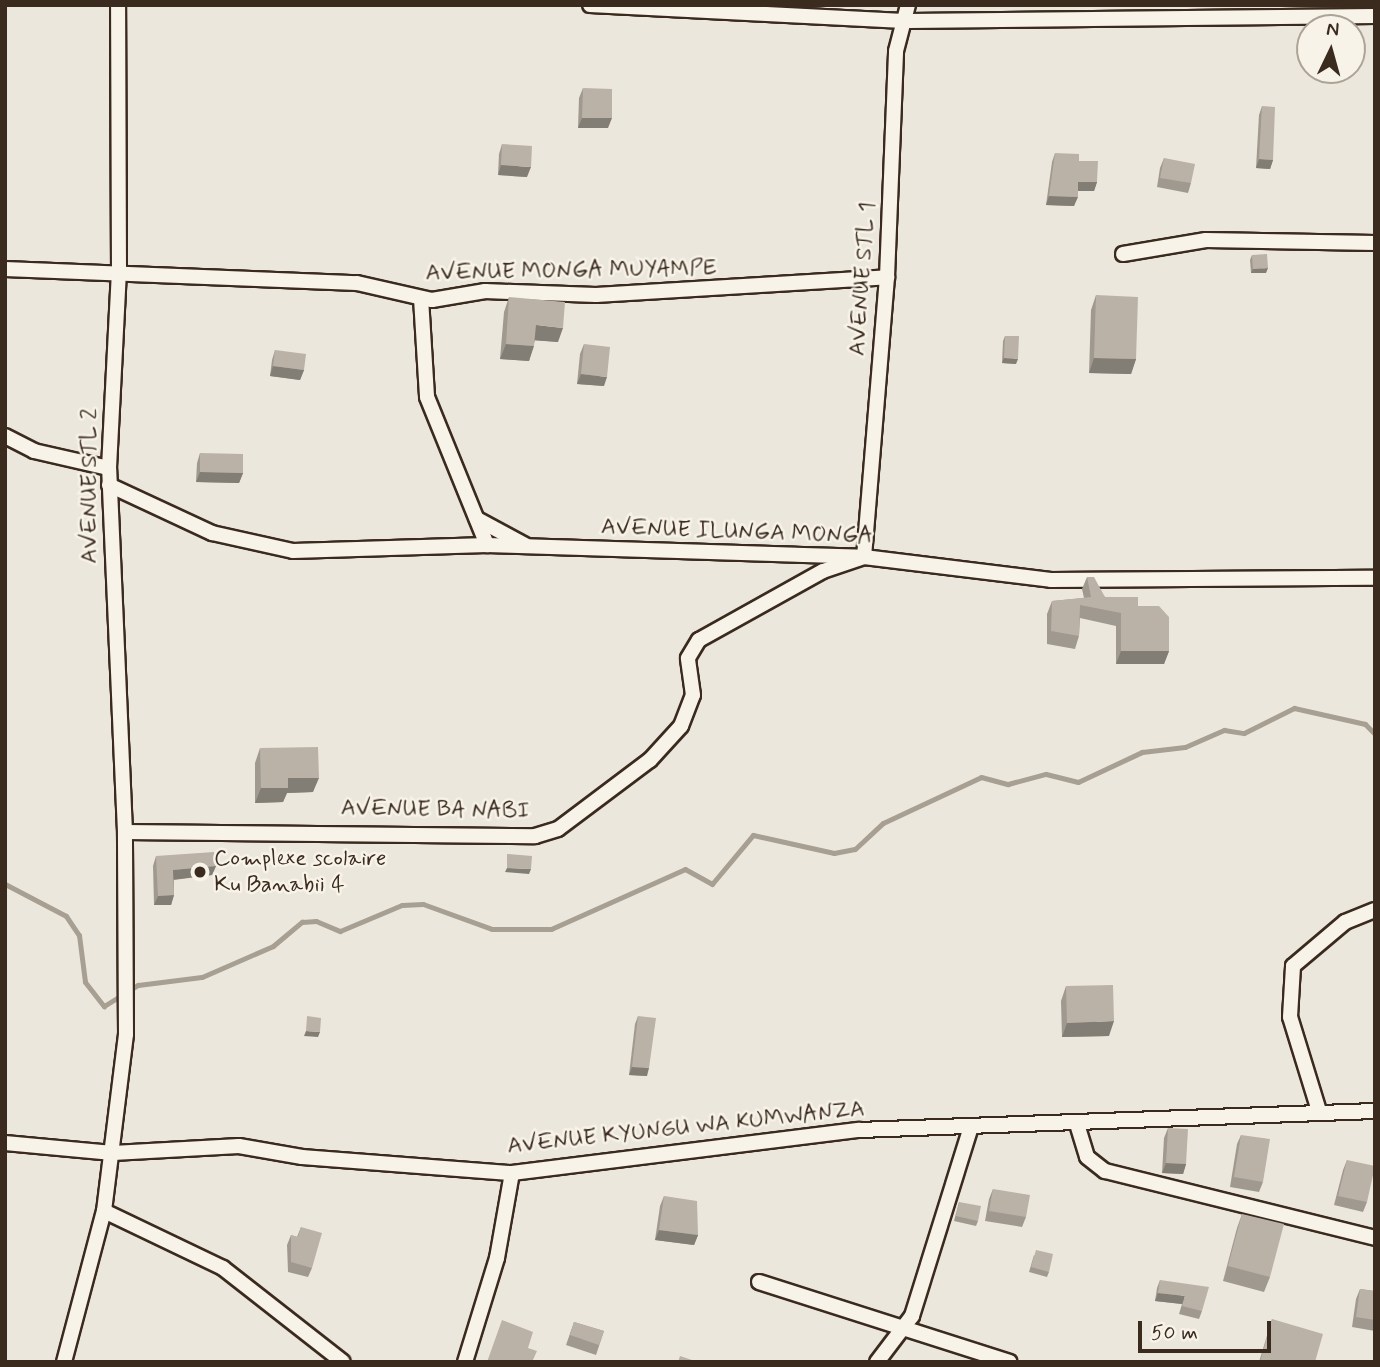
<!DOCTYPE html>
<style>
body{margin:0}
#map{position:relative;width:1380px;height:1367px;overflow:hidden;background:#ece7dc;font-family:Mynerve,sans-serif}
div>[style]{position:absolute}
[style*='--x']{left:calc(var(--x)*1px);top:calc(var(--y)*1px);width:calc(var(--w)*1px);rotate:calc(var(--a)*1deg)}
.stream>*{height:5px;margin:-2.5px;padding:0 2.5px;transform-origin:2.5px;border-radius:2.5px;background:#a89f93}
.roads{filter:drop-shadow(2px 0 #3b2a1e) drop-shadow(-2px 0 #3b2a1e) drop-shadow(0 2px #3b2a1e) drop-shadow(0 -2px #3b2a1e)}
.minor>*{height:14px;margin:-7px;padding:0 7px;transform-origin:7px;border-radius:7px;background:#f7f3e8}
.wall>*{inset:0;background:#a09990}
.shaded-wall>*{inset:0;background:#827d75}
.building>*{inset:0;background:#bab2a7}
.dots>*{width:19px;height:19px;translate:-50% -50%;box-sizing:border-box;border:4px solid #f7f3e8;border-radius:50%}
span{translate:-50% -50%;white-space:nowrap;text-align:center;line-height:1.15;-webkit-text-stroke:5px #f7f3e8;paint-order:stroke}
.street-label{font-size:23px;color:#3b2a1e}
.poi-label{font-size:23px;color:#3b2a1e}
.left{translate:0 -50%;text-align:left}
.frame{position:absolute;inset:0;border:7px solid #3b2a1e;pointer-events:none}
.north{position:absolute;left:1296px;top:14px;width:70px;height:70px;box-sizing:border-box;background:#f7f3e8;border:2px solid #aca397;border-radius:50%;rotate:5deg;font-size:19px;font-weight:700;line-height:28px;text-align:center;color:#3b2a1e}
.north::after{content:'';display:block;margin:auto;width:24px;height:32px;background:#3b2a1e;clip-path:polygon(50% 0,100% 100%,50% 72%,0 100%)}
.scale{position:absolute;left:1138px;top:1321px;width:133px;height:32px;box-sizing:border-box;border:4px solid #3b2a1e;border-top:0;padding-left:9px;font-size:21px;line-height:24px;white-space:nowrap;color:#3b2a1e;-webkit-text-stroke:5px #f7f3e8;paint-order:stroke}
</style>
<div id="map">
<div class="stream">
<i style="--x:5;--y:884;--w:69;--a:27.7"></i>
<i style="--x:66;--y:916;--w:23;--a:56"></i>
<i style="--x:79;--y:935;--w:47;--a:82.7"></i>
<i style="--x:85;--y:982;--w:31;--a:52"></i>
<i style="--x:104;--y:1006;--w:40;--a:-32"></i>
<i style="--x:138;--y:985;--w:64;--a:-7.1"></i>
<i style="--x:202;--y:977;--w:77;--a:-23.6"></i>
<i style="--x:273;--y:946;--w:38;--a:-40"></i>
<i style="--x:302;--y:922;--w:14;--a:-4"></i>
<i style="--x:316;--y:921;--w:26;--a:23"></i>
<i style="--x:340;--y:931;--w:67;--a:-22.8"></i>
<i style="--x:402;--y:905;--w:21;--a:-3"></i>
<i style="--x:423;--y:904;--w:73;--a:19.9"></i>
<i style="--x:492;--y:929;--w:59;--a:0"></i>
<i style="--x:551;--y:929;--w:147;--a:-24.1"></i>
<i style="--x:685;--y:869;--w:31;--a:29"></i>
<i style="--x:712;--y:884;--w:64;--a:-50.1"></i>
<i style="--x:753;--y:835;--w:83;--a:12.5"></i>
<i style="--x:834;--y:853;--w:21;--a:-11"></i>
<i style="--x:855;--y:849;--w:38;--a:-43"></i>
<i style="--x:883;--y:823;--w:108;--a:-25.1"></i>
<i style="--x:981;--y:777;--w:28;--a:15"></i>
<i style="--x:1008;--y:784;--w:39;--a:-15"></i>
<i style="--x:1046;--y:774;--w:33;--a:14"></i>
<i style="--x:1078;--y:782;--w:71;--a:-25.1"></i>
<i style="--x:1142;--y:752;--w:43;--a:-6.6"></i>
<i style="--x:1185;--y:747;--w:43;--a:-23.6"></i>
<i style="--x:1224;--y:730;--w:20;--a:9"></i>
<i style="--x:1244;--y:733;--w:56;--a:-26.6"></i>
<i style="--x:1294;--y:708;--w:73;--a:12.7"></i>
<i style="--x:1365;--y:724;--w:14;--a:45"></i>
</div>
<div class="roads">
<div class="minor">
<i style="--x:590;--y:5;--w:319;--a:2.9"></i>
<i style="--x:909;--y:21;--w:466;--a:-0.6"></i>
<i style="--x:1123;--y:254;--w:84;--a:-9.6"></i>
<i style="--x:1206;--y:240;--w:169;--a:1"></i>
<i style="--x:5;--y:269;--w:352;--a:2.3"></i>
<i style="--x:357;--y:283;--w:77;--a:12.8"></i>
<i style="--x:432;--y:300;--w:54;--a:-9.6"></i>
<i style="--x:485;--y:291;--w:111;--a:2.1"></i>
<i style="--x:596;--y:295;--w:292;--a:-3.5"></i>
<i style="--x:421;--y:298;--w:99;--a:86.5"></i>
<i style="--x:427;--y:397;--w:160;--a:67.9"></i>
<i style="--x:5;--y:436;--w:33;--a:27"></i>
<i style="--x:34;--y:451;--w:77;--a:12.8"></i>
<i style="--x:109;--y:485;--w:114;--a:25"></i>
<i style="--x:212;--y:533;--w:83;--a:12.5"></i>
<i style="--x:293;--y:551;--w:194;--a:-1.8"></i>
<i style="--x:487;--y:545;--w:377;--a:1.8"></i>
<i style="--x:864;--y:557;--w:188;--a:7"></i>
<i style="--x:1051;--y:580;--w:324;--a:-0.4"></i>
<i style="--x:477;--y:519;--w:55;--a:28.4"></i>
<i style="--x:125;--y:832;--w:410;--a:0.6"></i>
<i style="--x:535;--y:836;--w:24;--a:-17"></i>
<i style="--x:558;--y:829;--w:115;--a:-36.9"></i>
<i style="--x:650;--y:760;--w:46;--a:-47.6"></i>
<i style="--x:681;--y:726;--w:33;--a:-69"></i>
<i style="--x:693;--y:695;--w:37;--a:-98"></i>
<i style="--x:688;--y:658;--w:21;--a:-59"></i>
<i style="--x:699;--y:640;--w:142;--a:-29.1"></i>
<i style="--x:823;--y:571;--w:43;--a:-18.9"></i>
<i style="--x:864;--y:557;--w:281;--a:-85.3"></i>
<i style="--x:887;--y:277;--w:226;--a:-87.7"></i>
<i style="--x:896;--y:51;--w:48;--a:-75.4"></i>
<i style="--x:1319;--y:1111;--w:98;--a:-107.1"></i>
<i style="--x:1290;--y:1017;--w:51;--a:-86.6"></i>
<i style="--x:1293;--y:966;--w:68;--a:-40.2"></i>
<i style="--x:1345;--y:922;--w:32;--a:-22"></i>
<i style="--x:1077;--y:1124;--w:34;--a:73"></i>
<i style="--x:1087;--y:1157;--w:23;--a:38"></i>
<i style="--x:1105;--y:1171;--w:278;--a:13.9"></i>
<i style="--x:5;--y:1143;--w:108;--a:5.3"></i>
<i style="--x:113;--y:1153;--w:126;--a:-3.2"></i>
<i style="--x:239;--y:1146;--w:64;--a:9.9"></i>
<i style="--x:302;--y:1157;--w:211;--a:4.4"></i>
<i style="--x:512;--y:1173;--w:350;--a:-7.1"></i>
<i style="--x:859;--y:1130;--w:516;--a:-2.11"></i>
<i style="--x:104;--y:1211;--w:132;--a:25.6"></i>
<i style="--x:223;--y:1268;--w:152;--a:38.1"></i>
<i style="--x:759;--y:1282;--w:263;--a:17.7"></i>
<i style="--x:64;--y:1362;--w:156;--a:-75.2"></i>
<i style="--x:104;--y:1211;--w:178;--a:-82.9"></i>
<i style="--x:126;--y:1034;--w:202;--a:-90.3"></i>
<i style="--x:125;--y:832;--w:364;--a:-92.5"></i>
<i style="--x:109;--y:468;--w:197;--a:-87.1"></i>
<i style="--x:119;--y:271;--w:266;--a:-90.2"></i>
<i style="--x:465;--y:1362;--w:109;--a:-72.9"></i>
<i style="--x:497;--y:1258;--w:86;--a:-80"></i>
<i style="--x:877;--y:1362;--w:58;--a:-52.7"></i>
<i style="--x:912;--y:1316;--w:198;--a:-72.7"></i>
</div>
</div>
<div class="wall">
<i style="clip-path:polygon(583px 88px,608px 128px,578px 128px,579px 98px)"></i>
<i style="clip-path:polygon(1262px 106px,1273px 160px,1270px 169px,1256px 168px,1259px 115px)"></i>
<i style="clip-path:polygon(502px 144px,527px 177px,498px 175px,499px 154px)"></i>
<i style="clip-path:polygon(1055px 153px,1079px 161px,1097px 182px,1094px 191px,1078px 191px,1074px 206px,1046px 205px,1052px 162px)"></i>
<i style="clip-path:polygon(1164px 158px,1191px 183px,1188px 193px,1157px 187px,1160px 168px)"></i>
<i style="clip-path:polygon(1252px 255px,1266px 273px,1251px 273px,1250px 260px)"></i>
<i style="clip-path:polygon(1096px 295px,1136px 359px,1131px 374px,1089px 373px,1091px 310px)"></i>
<i style="clip-path:polygon(509px 297px,558px 342px,535px 340px,529px 361px,500px 359px,504px 312px)"></i>
<i style="clip-path:polygon(1005px 336px,1016px 364px,1002px 363px,1003px 341px)"></i>
<i style="clip-path:polygon(584px 344px,604px 386px,577px 384px,580px 354px)"></i>
<i style="clip-path:polygon(275px 350px,304px 370px,300px 380px,270px 376px,272px 360px)"></i>
<i style="clip-path:polygon(200px 453px,243px 473px,239px 483px,196px 482px,197px 463px)"></i>
<i style="clip-path:polygon(1087px 577px,1105px 597px,1138px 606px,1169px 651px,1164px 664px,1116px 664px,1116px 626px,1080px 618px,1079px 636px,1075px 649px,1047px 644px,1047px 614px,1052px 601px,1084px 598px,1082px 589px)"></i>
<i style="clip-path:polygon(260px 748px,313px 792px,287px 793px,283px 802px,255px 803px,255px 763px)"></i>
<i style="clip-path:polygon(156px 856px,216px 866px,212px 875px,174px 880px,174px 895px,171px 905px,154px 905px,153px 866px)"></i>
<i style="clip-path:polygon(1066px 986px,1109px 1036px,1062px 1037px,1061px 1001px)"></i>
<i style="clip-path:polygon(638px 1016px,647px 1076px,629px 1075px,635px 1024px)"></i>
<i style="clip-path:polygon(1168px 1128px,1186px 1164px,1183px 1174px,1162px 1173px,1164px 1138px)"></i>
<i style="clip-path:polygon(1241px 1135px,1263px 1182px,1259px 1192px,1230px 1187px,1237px 1144px)"></i>
<i style="clip-path:polygon(1347px 1160px,1367px 1202px,1363px 1212px,1334px 1205px,1343px 1170px)"></i>
<i style="clip-path:polygon(993px 1189px,1026px 1217px,1022px 1227px,985px 1221px,989px 1199px)"></i>
<i style="clip-path:polygon(664px 1196px,698px 1235px,694px 1245px,655px 1240px,660px 1206px)"></i>
<i style="clip-path:polygon(959px 1202px,978px 1221px,976px 1226px,954px 1221px)"></i>
<i style="clip-path:polygon(1242px 1214px,1270px 1277px,1264px 1292px,1223px 1281px,1237px 1228px)"></i>
<i style="clip-path:polygon(301px 1227px,312px 1268px,308px 1277px,288px 1272px,287px 1245px,291px 1235px,297px 1237px)"></i>
<i style="clip-path:polygon(1034px 1255px,1049px 1272px,1047px 1277px,1029px 1272px)"></i>
<i style="clip-path:polygon(1160px 1280px,1202px 1311px,1199px 1319px,1179px 1314px,1182px 1304px,1155px 1301px,1157px 1288px)"></i>
<i style="clip-path:polygon(1360px 1289px,1375px 1291px,1375px 1331px,1352px 1327px,1356px 1299px)"></i>
<i style="clip-path:polygon(1272px 1319px,1315px 1362px,1259px 1362px)"></i>
<i style="clip-path:polygon(574px 1322px,604px 1331px,596px 1355px,566px 1345px)"></i>
</div>
<div class="shaded-wall">
<i style="clip-path:polygon(582px 118px,612px 118px,608px 128px,578px 128px)"></i>
<i style="clip-path:polygon(1259px 159px,1273px 160px,1270px 169px,1256px 168px)"></i>
<i style="clip-path:polygon(501px 165px,531px 167px,527px 177px,498px 175px)"></i>
<i style="clip-path:polygon(1078px 182px,1097px 182px,1094px 191px,1075px 191px)"></i>
<i style="clip-path:polygon(1049px 196px,1078px 197px,1074px 206px,1046px 205px)"></i>
<i style="clip-path:polygon(1268px 268px,1266px 273px,1251px 273px,1253px 269px)"></i>
<i style="clip-path:polygon(536px 325px,563px 328px,558px 342px,530px 340px)"></i>
<i style="clip-path:polygon(506px 344px,534px 346px,529px 361px,500px 359px)"></i>
<i style="clip-path:polygon(1004px 358px,1018px 359px,1016px 364px,1002px 363px)"></i>
<i style="clip-path:polygon(1094px 358px,1136px 359px,1131px 374px,1089px 373px)"></i>
<i style="clip-path:polygon(273px 366px,304px 370px,300px 380px,270px 376px)"></i>
<i style="clip-path:polygon(581px 374px,607px 377px,604px 386px,577px 384px)"></i>
<i style="clip-path:polygon(200px 472px,243px 473px,239px 483px,196px 482px)"></i>
<i style="clip-path:polygon(1121px 651px,1169px 651px,1164px 664px,1116px 664px)"></i>
<i style="clip-path:polygon(288px 778px,319px 778px,313px 792px,287px 793px,283px 802px,255px 803px,261px 788px)"></i>
<i style="clip-path:polygon(216px 866px,212px 875px,170px 880px,173px 870px)"></i>
<i style="clip-path:polygon(507px 868px,531px 869px,529px 874px,505px 872px)"></i>
<i style="clip-path:polygon(174px 895px,171px 905px,154px 905px,158px 896px)"></i>
<i style="clip-path:polygon(1114px 1021px,1109px 1036px,1062px 1037px,1067px 1023px)"></i>
<i style="clip-path:polygon(306px 1031px,320px 1032px,318px 1037px,304px 1036px)"></i>
<i style="clip-path:polygon(632px 1067px,649px 1068px,647px 1076px,629px 1075px)"></i>
<i style="clip-path:polygon(1166px 1163px,1186px 1164px,1183px 1174px,1162px 1173px)"></i>
<i style="clip-path:polygon(659px 1230px,698px 1235px,694px 1245px,655px 1240px)"></i>
<i style="clip-path:polygon(1158px 1293px,1185px 1296px,1182px 1304px,1155px 1301px)"></i>
</div>
<div class="building">
<i style="clip-path:polygon(583px 88px,612px 89px,612px 118px,582px 118px)"></i>
<i style="clip-path:polygon(1262px 106px,1275px 107px,1273px 160px,1259px 159px)"></i>
<i style="clip-path:polygon(502px 144px,532px 146px,531px 167px,501px 165px)"></i>
<i style="clip-path:polygon(1055px 153px,1079px 154px,1079px 161px,1098px 161px,1097px 182px,1078px 182px,1078px 197px,1049px 196px)"></i>
<i style="clip-path:polygon(1164px 158px,1195px 164px,1191px 183px,1160px 178px)"></i>
<i style="clip-path:polygon(1267px 254px,1268px 268px,1253px 269px,1252px 255px)"></i>
<i style="clip-path:polygon(1096px 295px,1138px 297px,1136px 359px,1094px 358px)"></i>
<i style="clip-path:polygon(509px 297px,565px 302px,563px 328px,536px 325px,534px 346px,506px 344px)"></i>
<i style="clip-path:polygon(1005px 336px,1019px 336px,1018px 359px,1004px 358px)"></i>
<i style="clip-path:polygon(584px 344px,610px 347px,607px 377px,581px 374px)"></i>
<i style="clip-path:polygon(275px 350px,306px 354px,304px 370px,273px 366px)"></i>
<i style="clip-path:polygon(200px 453px,243px 454px,243px 473px,200px 472px)"></i>
<i style="clip-path:polygon(1087px 577px,1094px 577px,1105px 597px,1138px 597px,1138px 606px,1159px 606px,1169px 617px,1169px 651px,1121px 651px,1121px 613px,1080px 605px,1079px 636px,1051px 631px,1052px 601px,1091px 597px)"></i>
<i style="clip-path:polygon(318px 747px,319px 778px,288px 778px,288px 788px,261px 788px,260px 748px)"></i>
<i style="clip-path:polygon(214px 852px,216px 866px,173px 870px,174px 895px,158px 896px,156px 856px)"></i>
<i style="clip-path:polygon(507px 854px,532px 856px,531px 869px,507px 868px)"></i>
<i style="clip-path:polygon(1113px 985px,1114px 1021px,1067px 1023px,1066px 986px)"></i>
<i style="clip-path:polygon(307px 1016px,321px 1018px,320px 1032px,306px 1031px)"></i>
<i style="clip-path:polygon(638px 1016px,656px 1018px,649px 1068px,632px 1067px)"></i>
<i style="clip-path:polygon(1168px 1128px,1188px 1129px,1186px 1164px,1166px 1163px)"></i>
<i style="clip-path:polygon(1241px 1135px,1270px 1139px,1263px 1182px,1234px 1177px)"></i>
<i style="clip-path:polygon(1347px 1160px,1375px 1166px,1367px 1202px,1338px 1196px)"></i>
<i style="clip-path:polygon(993px 1189px,1030px 1195px,1026px 1217px,989px 1211px)"></i>
<i style="clip-path:polygon(664px 1196px,697px 1201px,698px 1235px,659px 1230px)"></i>
<i style="clip-path:polygon(959px 1202px,981px 1206px,978px 1221px,956px 1216px)"></i>
<i style="clip-path:polygon(1242px 1214px,1284px 1224px,1270px 1277px,1228px 1266px)"></i>
<i style="clip-path:polygon(301px 1227px,322px 1233px,312px 1268px,291px 1262px,291px 1235px,298px 1237px)"></i>
<i style="clip-path:polygon(1036px 1250px,1053px 1254px,1049px 1272px,1031px 1267px)"></i>
<i style="clip-path:polygon(1160px 1280px,1209px 1287px,1202px 1311px,1182px 1306px,1185px 1296px,1158px 1293px)"></i>
<i style="clip-path:polygon(1360px 1289px,1375px 1291px,1375px 1320px,1356px 1317px)"></i>
<i style="clip-path:polygon(1272px 1319px,1323px 1334px,1315px 1362px,1260px 1362px)"></i>
<i style="clip-path:polygon(502px 1320px,533px 1332px,528px 1348px,537px 1351px,532px 1362px,487px 1362px)"></i>
<i style="clip-path:polygon(574px 1322px,604px 1331px,599px 1345px,570px 1335px)"></i>
<i style="clip-path:polygon(680px 1356px,698px 1362px,678px 1362px)"></i>
</div>
<div class="dots">
<i style="left:200px;top:872px;background:#3b2a1e"></i>
</div>
<div class="street-label">
<span style="left:571px;top:271px;rotate:-1deg">AVENUE MONGA MUYAMPE</span>
<span style="left:863px;top:279px;rotate:-86deg">AVENUE STL 1</span>
<span style="left:90px;top:486px;rotate:-90deg">AVENUE STL 2</span>
<span style="left:737px;top:532px;rotate:2deg">AVENUE ILUNGA MONGA</span>
<span style="left:435px;top:810px;rotate:1deg">AVENUE BA NABI</span>
<span style="left:686px;top:1128px;rotate:-6deg">AVENUE KYUNGU WA KUMWANZA</span>
</div>
<div class="poi-label">
<span class="left" style="left:214px;top:872px">Complexe scolaire<br>Ku Banabii 4</span>
</div>
<div class="frame"></div>
<div class="north">N</div>
<div class="scale">50 m</div>
</div>
